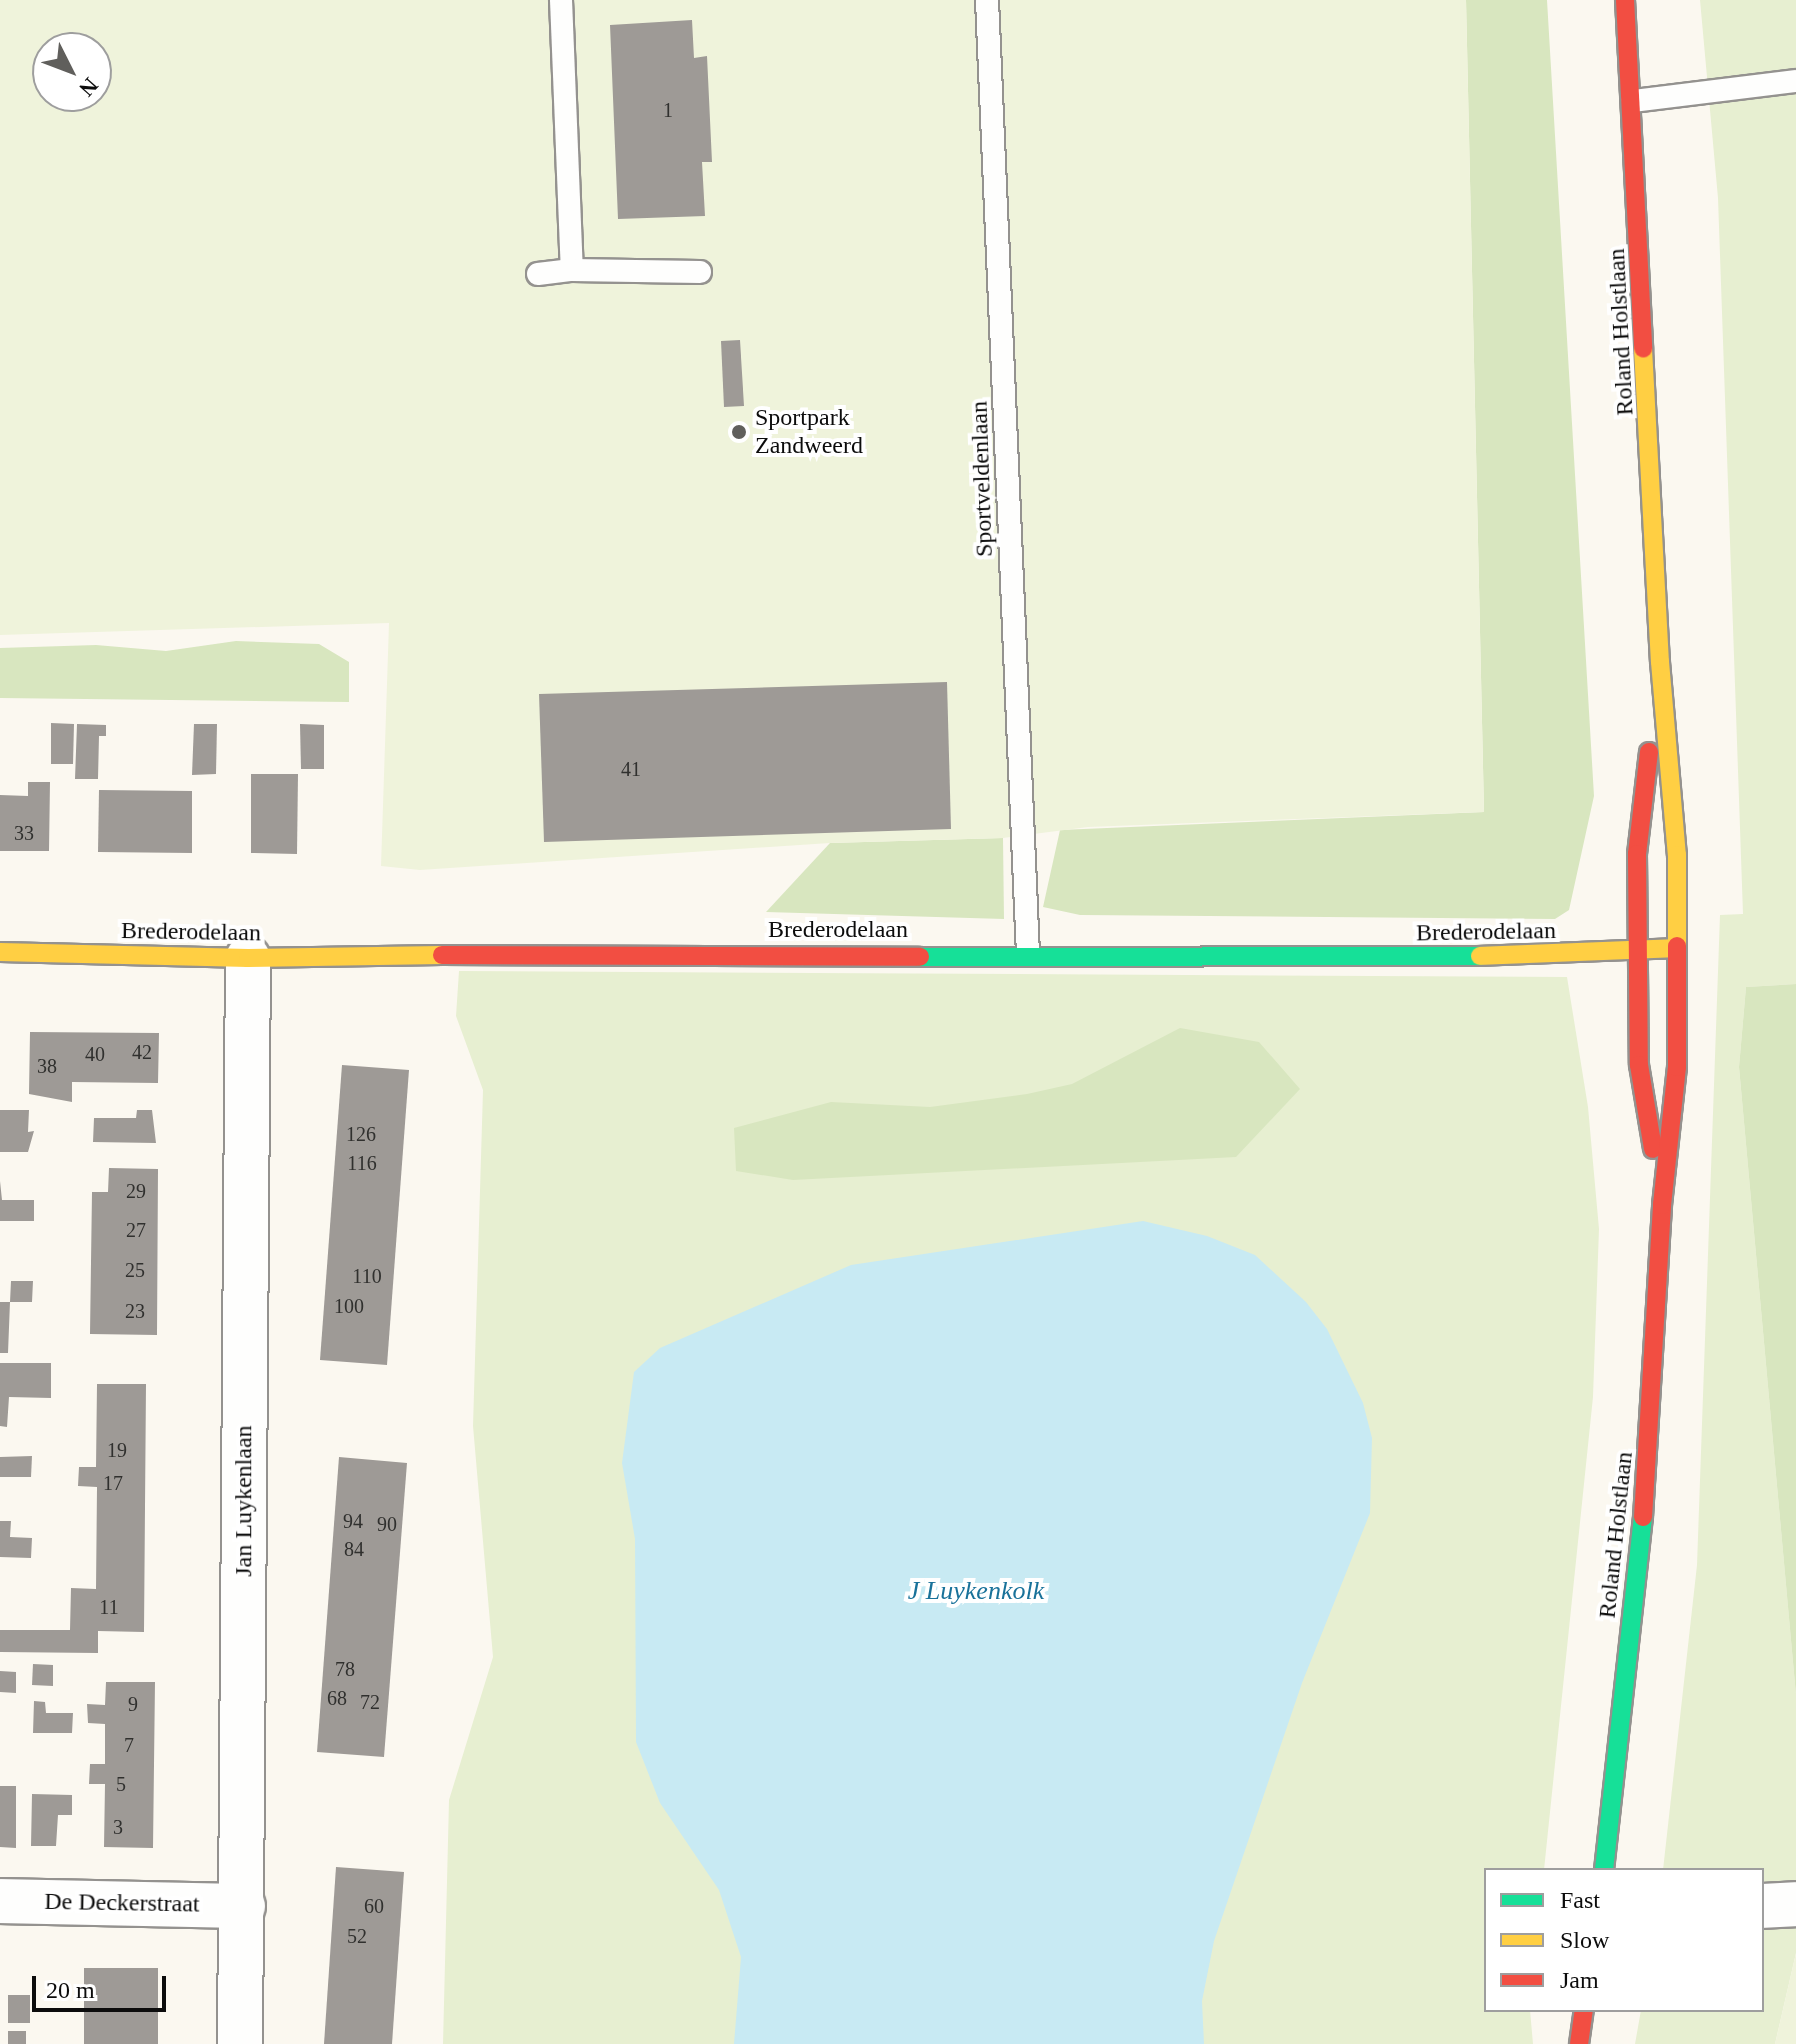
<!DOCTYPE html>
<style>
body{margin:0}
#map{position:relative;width:1796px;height:2044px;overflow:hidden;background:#fbf8f0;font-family:"Times New Roman",serif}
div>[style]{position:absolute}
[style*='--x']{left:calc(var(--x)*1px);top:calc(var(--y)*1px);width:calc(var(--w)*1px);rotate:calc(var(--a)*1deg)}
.green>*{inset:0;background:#e7efd1}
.forest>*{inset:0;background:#d8e6bf}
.pitch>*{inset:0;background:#eff3db}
.water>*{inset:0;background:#c8eaf3}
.building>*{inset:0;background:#9e9a96}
.roads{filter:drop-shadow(2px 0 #94928f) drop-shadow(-2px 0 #94928f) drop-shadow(0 2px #94928f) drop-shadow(0 -2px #94928f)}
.lane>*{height:22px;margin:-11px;padding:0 11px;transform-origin:11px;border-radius:11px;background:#fefefd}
.street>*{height:44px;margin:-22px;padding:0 22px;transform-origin:22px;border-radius:22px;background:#fefefd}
.fast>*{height:18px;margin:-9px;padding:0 9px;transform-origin:9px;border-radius:9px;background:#16e098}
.slow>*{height:18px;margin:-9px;padding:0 9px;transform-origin:9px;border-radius:9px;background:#ffcf43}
.jam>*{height:18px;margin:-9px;padding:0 9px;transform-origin:9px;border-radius:9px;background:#f24e42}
.dots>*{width:22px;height:22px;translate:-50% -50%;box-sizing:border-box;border:4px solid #fff;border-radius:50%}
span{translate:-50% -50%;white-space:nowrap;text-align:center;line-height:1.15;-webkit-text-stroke:8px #fff;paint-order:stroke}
.number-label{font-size:20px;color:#30302e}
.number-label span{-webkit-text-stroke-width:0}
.street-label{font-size:24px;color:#0c0c0c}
.poi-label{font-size:24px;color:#0c0c0c}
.left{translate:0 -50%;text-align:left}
.water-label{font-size:26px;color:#19729a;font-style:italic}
.legend{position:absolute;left:1484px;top:1868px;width:280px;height:144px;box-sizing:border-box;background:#fff;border:2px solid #9e9e9e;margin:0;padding:10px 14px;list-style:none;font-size:24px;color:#0c0c0c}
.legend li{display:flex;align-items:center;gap:16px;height:40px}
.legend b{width:40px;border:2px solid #9e9e9e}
.north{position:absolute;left:32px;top:32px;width:80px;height:80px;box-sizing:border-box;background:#fff;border:2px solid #9e9e9e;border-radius:50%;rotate:132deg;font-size:22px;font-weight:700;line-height:32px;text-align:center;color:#0c0c0c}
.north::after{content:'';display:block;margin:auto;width:28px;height:36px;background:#605f5c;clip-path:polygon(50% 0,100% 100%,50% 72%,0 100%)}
.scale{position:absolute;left:32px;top:1976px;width:134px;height:36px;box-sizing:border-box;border:4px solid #0c0c0c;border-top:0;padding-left:10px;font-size:24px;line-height:28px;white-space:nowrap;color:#0c0c0c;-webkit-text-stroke:6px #fff;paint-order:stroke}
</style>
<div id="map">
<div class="green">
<i style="clip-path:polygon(1700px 0,1796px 0,1796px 984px,1746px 987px,1739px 1067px,1796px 1695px,1796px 1883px,1762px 1884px,1762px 1870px,1663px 1870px,1697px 1565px,1720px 915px,1743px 914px,1718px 198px)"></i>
<i style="clip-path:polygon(459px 971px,1567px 977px,1588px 1107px,1599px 1229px,1593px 1397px,1544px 1870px,1486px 1870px,1486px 2010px,1530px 2010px,1533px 2044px,443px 2044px,449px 1800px,493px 1657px,473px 1426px,483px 1090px,456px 1016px)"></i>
<i style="clip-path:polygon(1796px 1919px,1796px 1953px,1775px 2044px,1635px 2044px,1641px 2010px,1762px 2010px,1762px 1922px)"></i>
</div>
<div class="forest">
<i style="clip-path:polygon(1466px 0,1547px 0,1594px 796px,1569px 910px,1555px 919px,1080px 915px,1043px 907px,1060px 830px,1484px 812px)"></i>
<i style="clip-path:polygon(236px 641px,319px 644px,349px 662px,349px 702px,0 698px,0 648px,96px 645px,166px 651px)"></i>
<i style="clip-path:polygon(1003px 838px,1004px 919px,766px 912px,830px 843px)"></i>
<i style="clip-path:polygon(1796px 984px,1796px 1695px,1739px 1067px,1746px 987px)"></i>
<i style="clip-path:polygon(1180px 1028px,1259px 1042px,1300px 1089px,1236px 1157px,793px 1180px,736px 1171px,734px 1128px,831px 1102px,930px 1107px,1027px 1094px,1072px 1084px)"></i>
</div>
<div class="pitch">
<i style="clip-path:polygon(evenodd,0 0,1466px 0,1484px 812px,1088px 827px,1003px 838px,830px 843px,420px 870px,381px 866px,389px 623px,0 635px,0 0,48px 48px,96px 48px,96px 96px,48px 96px,48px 48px)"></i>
<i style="clip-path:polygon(1796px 1953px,1796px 2044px,1775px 2044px)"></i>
</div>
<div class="water">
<i style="clip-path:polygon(1143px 1221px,1207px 1236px,1255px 1255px,1306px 1302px,1327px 1329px,1363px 1403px,1372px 1438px,1370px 1513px,1302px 1683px,1214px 1941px,1202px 2001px,1204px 2044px,734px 2044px,741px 1957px,719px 1890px,660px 1803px,636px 1742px,635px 1539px,622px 1463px,634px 1372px,660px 1348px,851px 1265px)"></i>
</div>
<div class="building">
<i style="clip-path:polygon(692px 20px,694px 58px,707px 56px,712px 162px,702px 162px,705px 216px,618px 219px,610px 25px)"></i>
<i style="clip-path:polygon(740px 340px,744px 406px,724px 407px,721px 341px)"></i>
<i style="clip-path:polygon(947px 682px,951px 829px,544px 842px,539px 694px)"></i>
<i style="clip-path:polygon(51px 723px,74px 724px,73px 764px,51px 764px)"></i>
<i style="clip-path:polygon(77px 724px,106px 725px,106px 736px,99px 736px,98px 779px,75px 779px)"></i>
<i style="clip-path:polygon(194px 724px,217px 724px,216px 774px,192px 775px)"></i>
<i style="clip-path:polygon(300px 724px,324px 725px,324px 769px,301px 769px)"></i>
<i style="clip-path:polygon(251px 774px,298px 774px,297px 854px,251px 853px)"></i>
<i style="clip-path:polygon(28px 782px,50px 782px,49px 851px,0 851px,0 795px,28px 796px)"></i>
<i style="clip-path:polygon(99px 790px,192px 791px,192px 853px,98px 852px)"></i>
<i style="clip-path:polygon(30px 1032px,159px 1033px,158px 1083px,72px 1082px,72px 1102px,29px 1094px)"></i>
<i style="clip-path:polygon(342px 1065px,409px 1070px,387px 1365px,320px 1360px)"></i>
<i style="clip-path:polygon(0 1110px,29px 1110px,28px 1132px,34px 1131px,28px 1152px,0 1152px)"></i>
<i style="clip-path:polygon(137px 1110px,152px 1110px,156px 1143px,93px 1142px,94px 1118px,136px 1118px)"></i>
<i style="clip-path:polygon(109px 1168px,158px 1169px,157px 1335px,90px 1334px,92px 1192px,108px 1192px)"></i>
<i style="clip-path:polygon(0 1181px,2px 1200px,34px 1200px,34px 1221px,0 1221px)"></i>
<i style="clip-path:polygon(11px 1281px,33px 1281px,32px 1302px,10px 1302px,8px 1353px,0 1353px,0 1302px,10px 1302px)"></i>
<i style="clip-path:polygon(0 1363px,51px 1363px,51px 1398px,9px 1397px,7px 1427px,0 1426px)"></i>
<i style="clip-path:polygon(97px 1384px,146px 1384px,144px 1632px,98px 1631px,98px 1653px,0 1652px,0 1630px,70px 1630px,71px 1588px,96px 1589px,97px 1487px,78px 1486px,79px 1467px,96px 1467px)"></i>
<i style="clip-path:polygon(32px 1456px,31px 1477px,0 1477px,0 1457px)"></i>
<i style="clip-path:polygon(339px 1457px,407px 1463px,384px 1757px,317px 1752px)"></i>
<i style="clip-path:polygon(0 1521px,11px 1521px,10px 1537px,32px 1538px,31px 1558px,0 1557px)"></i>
<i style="clip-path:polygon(33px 1664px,53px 1665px,53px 1686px,32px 1685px)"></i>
<i style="clip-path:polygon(0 1671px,16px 1672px,16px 1693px,0 1692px)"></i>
<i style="clip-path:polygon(106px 1682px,155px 1682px,153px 1848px,104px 1847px,105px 1784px,89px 1784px,90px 1764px,105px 1764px,105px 1724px,88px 1723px,87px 1704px,105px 1705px)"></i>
<i style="clip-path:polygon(34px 1701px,45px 1702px,46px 1713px,73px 1713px,72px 1733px,33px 1733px)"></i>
<i style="clip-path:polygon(0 1786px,16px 1786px,16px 1848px,0 1847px)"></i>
<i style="clip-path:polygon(32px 1794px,72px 1795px,72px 1815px,58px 1815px,56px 1846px,31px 1846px)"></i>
<i style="clip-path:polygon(336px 1867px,404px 1872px,392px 2044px,324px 2044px)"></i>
<i style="clip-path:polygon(84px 1968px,158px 1968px,158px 2044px,84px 2044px)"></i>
<i style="clip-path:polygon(8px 1995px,30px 1995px,30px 2023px,8px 2023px)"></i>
<i style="clip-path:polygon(8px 2031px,26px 2031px,26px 2044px,8px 2044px)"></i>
</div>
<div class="roads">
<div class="lane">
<i style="--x:561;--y:0;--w:270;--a:87.7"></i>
<i style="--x:572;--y:270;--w:128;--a:0.9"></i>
<i style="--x:987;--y:0;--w:956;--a:87.54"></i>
<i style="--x:1633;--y:101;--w:164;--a:-7"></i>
<i style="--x:538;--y:274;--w:34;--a:-7"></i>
</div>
<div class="street">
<i style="--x:0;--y:1901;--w:243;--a:1.2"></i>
<i style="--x:1762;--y:1906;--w:34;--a:-3"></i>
<i style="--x:240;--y:2044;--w:1086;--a:-89.58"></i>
</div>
<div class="fast">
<i style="--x:920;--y:957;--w:560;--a:-0.1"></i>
<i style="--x:1604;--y:1870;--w:355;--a:-83.7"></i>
</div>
<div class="slow">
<i style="--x:1643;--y:349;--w:313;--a:86.9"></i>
<i style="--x:1660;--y:662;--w:194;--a:85"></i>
<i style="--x:1677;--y:855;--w:91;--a:90"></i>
<i style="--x:0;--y:952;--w:248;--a:1.4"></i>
<i style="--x:248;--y:958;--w:194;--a:-0.9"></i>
<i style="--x:1480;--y:956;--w:196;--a:-2.3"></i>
</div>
<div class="jam">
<i style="--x:1625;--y:0;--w:349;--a:87"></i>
<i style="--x:1649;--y:752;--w:103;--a:96.7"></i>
<i style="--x:1637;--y:854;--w:211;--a:89.5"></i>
<i style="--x:1639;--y:1065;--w:85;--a:80.5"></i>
<i style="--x:442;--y:955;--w:478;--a:0.2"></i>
<i style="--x:1643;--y:1517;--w:313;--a:-86.5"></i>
<i style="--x:1662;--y:1205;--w:139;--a:-83.8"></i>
<i style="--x:1677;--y:1067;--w:121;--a:-90"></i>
<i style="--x:1579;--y:2044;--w:34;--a:-82"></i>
</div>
</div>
<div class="dots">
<i style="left:739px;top:432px;background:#605f5c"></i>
</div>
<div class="number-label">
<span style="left:668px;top:110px">1</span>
<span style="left:631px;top:769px">41</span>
<span style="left:24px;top:833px">33</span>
<span style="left:142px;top:1052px">42</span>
<span style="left:95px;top:1054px">40</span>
<span style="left:47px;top:1066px">38</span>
<span style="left:361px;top:1134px">126</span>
<span style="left:362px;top:1163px">116</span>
<span style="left:136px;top:1191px">29</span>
<span style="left:136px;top:1230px">27</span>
<span style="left:135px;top:1270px">25</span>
<span style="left:367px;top:1276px">110</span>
<span style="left:349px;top:1306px">100</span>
<span style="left:135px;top:1311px">23</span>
<span style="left:117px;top:1450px">19</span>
<span style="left:113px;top:1483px">17</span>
<span style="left:353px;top:1521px">94</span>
<span style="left:387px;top:1524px">90</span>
<span style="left:354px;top:1549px">84</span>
<span style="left:109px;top:1607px">11</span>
<span style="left:345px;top:1669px">78</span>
<span style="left:337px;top:1698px">68</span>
<span style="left:370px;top:1702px">72</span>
<span style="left:133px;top:1704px">9</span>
<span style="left:129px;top:1745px">7</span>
<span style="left:121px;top:1784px">5</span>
<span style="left:118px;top:1827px">3</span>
<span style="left:374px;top:1906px">60</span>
<span style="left:357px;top:1936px">52</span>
</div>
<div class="street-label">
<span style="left:1621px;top:332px;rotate:-93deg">Roland Holstlaan</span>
<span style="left:982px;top:479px;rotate:-92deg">Sportveldenlaan</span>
<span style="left:838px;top:930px">Brederodelaan</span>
<span style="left:191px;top:932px;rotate:1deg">Brederodelaan</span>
<span style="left:1486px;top:932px;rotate:-1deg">Brederodelaan</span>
<span style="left:244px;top:1501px;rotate:-90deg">Jan Luykenlaan</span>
<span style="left:1616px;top:1535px;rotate:-84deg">Roland Holstlaan</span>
<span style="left:122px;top:1903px;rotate:1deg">De Deckerstraat</span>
</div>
<div class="poi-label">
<span class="left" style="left:755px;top:432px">Sportpark<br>Zandweerd</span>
</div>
<div class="water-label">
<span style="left:976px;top:1591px">J Luykenkolk</span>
</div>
<ul class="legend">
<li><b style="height:10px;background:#16e098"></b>Fast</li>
<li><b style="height:10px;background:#ffcf43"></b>Slow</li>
<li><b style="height:10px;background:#f24e42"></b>Jam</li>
</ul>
<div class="north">N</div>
<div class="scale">20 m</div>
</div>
